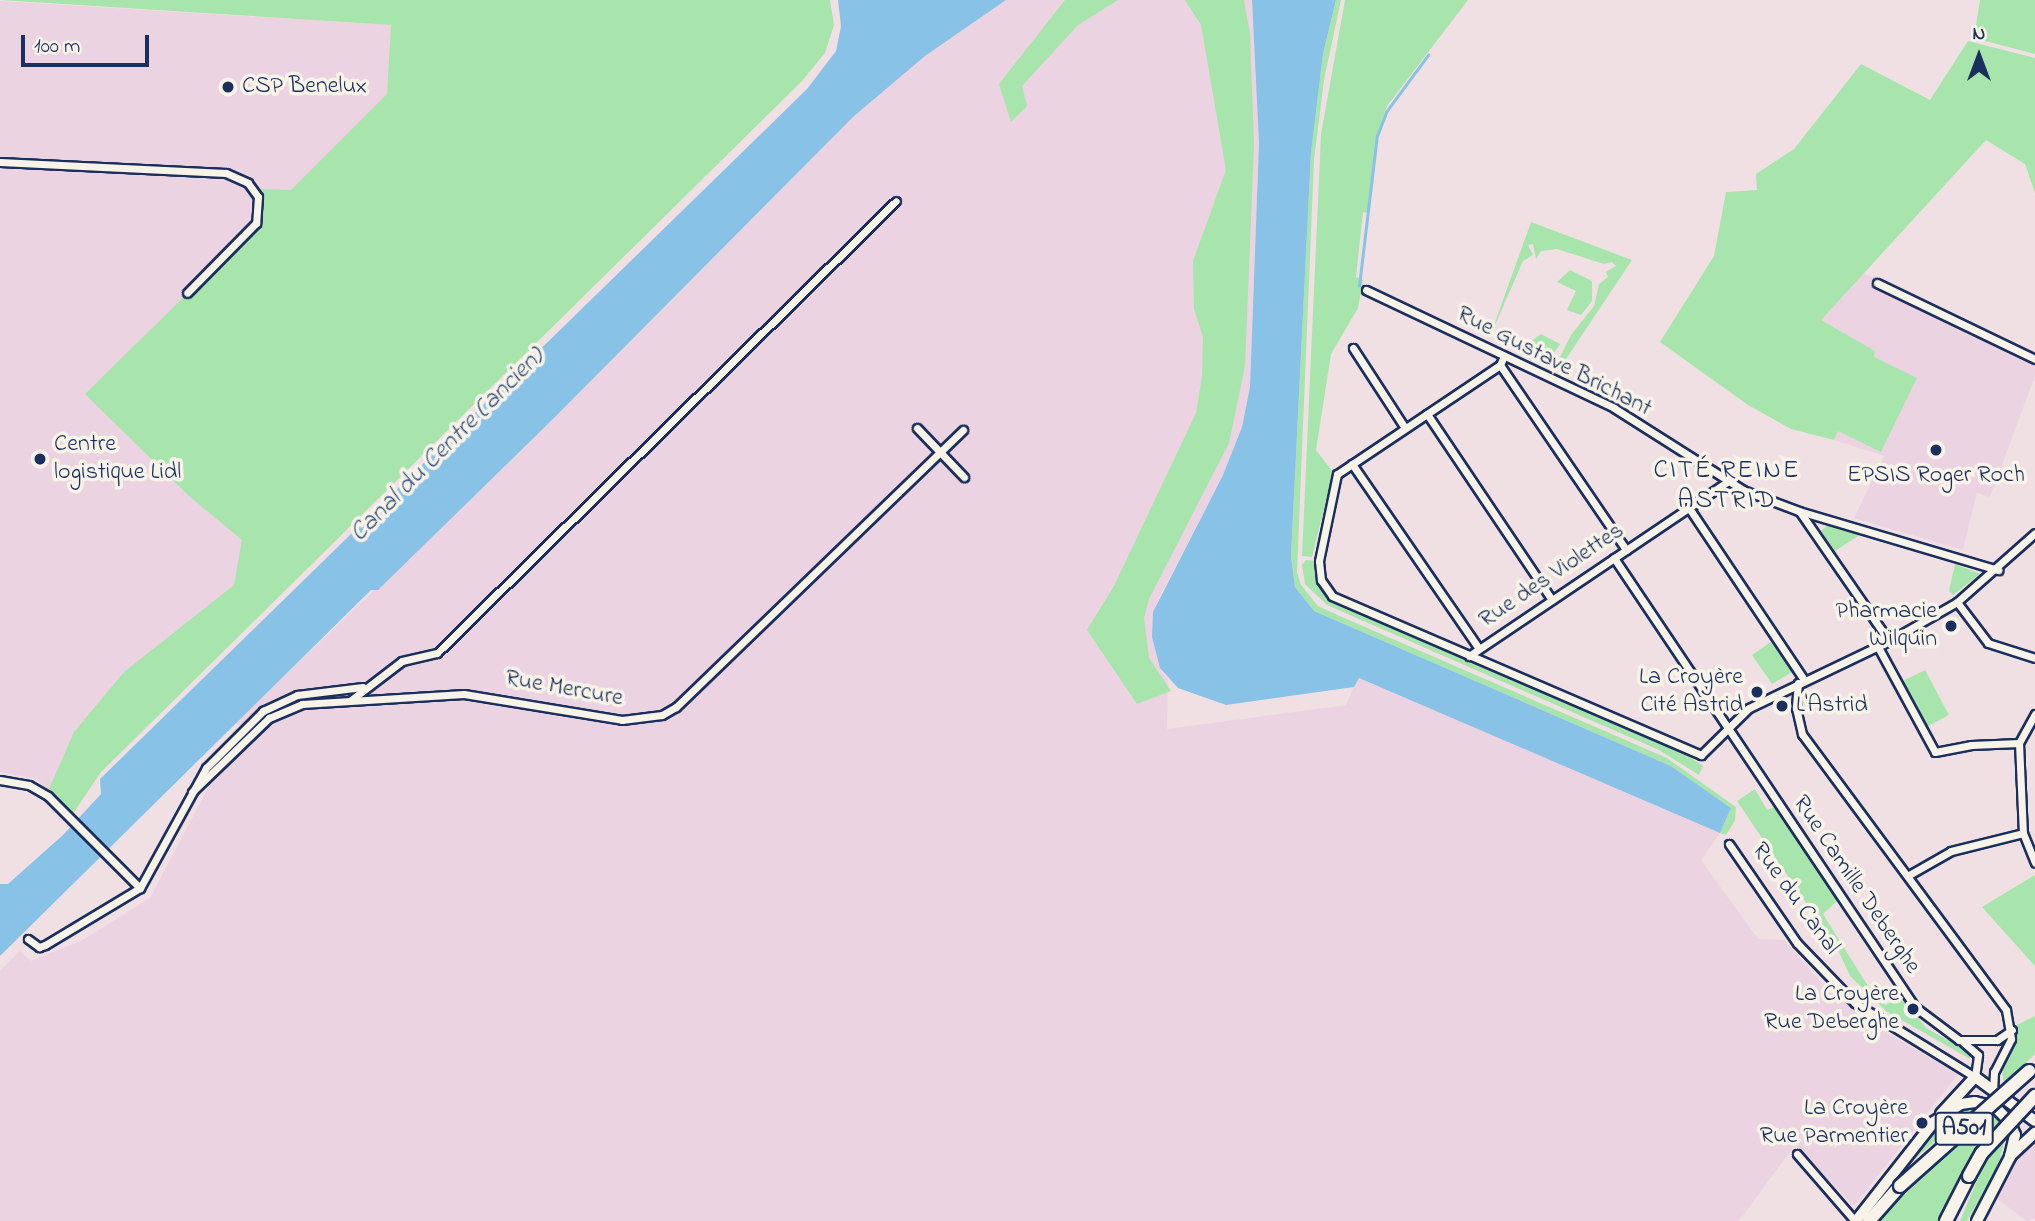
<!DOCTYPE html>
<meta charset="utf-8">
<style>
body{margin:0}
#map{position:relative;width:2035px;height:1221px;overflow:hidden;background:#f0e0e4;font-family:"Indie Flower",sans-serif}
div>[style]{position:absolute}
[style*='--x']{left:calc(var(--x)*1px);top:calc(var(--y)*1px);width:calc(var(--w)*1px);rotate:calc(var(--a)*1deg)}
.built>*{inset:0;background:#ebd3e2}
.green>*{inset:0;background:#a7e5ac}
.water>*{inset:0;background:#89c2e7}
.stream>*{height:2.5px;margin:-1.25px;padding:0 1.25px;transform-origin:1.25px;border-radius:1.25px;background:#89c2e7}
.roads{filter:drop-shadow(2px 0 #1b2f5e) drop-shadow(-2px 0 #1b2f5e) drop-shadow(0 2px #1b2f5e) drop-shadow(0 -2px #1b2f5e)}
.street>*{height:7px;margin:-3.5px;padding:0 3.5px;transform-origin:3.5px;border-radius:3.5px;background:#f7f3e8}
.secondary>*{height:10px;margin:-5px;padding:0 5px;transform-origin:5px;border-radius:5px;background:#f7f3e8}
.primary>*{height:10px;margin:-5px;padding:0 5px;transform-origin:5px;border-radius:5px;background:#f7f3e8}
.highway>*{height:12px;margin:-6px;padding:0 6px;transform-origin:6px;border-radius:6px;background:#f7f3e8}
.bridges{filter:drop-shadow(2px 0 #1b2f5e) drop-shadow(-2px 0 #1b2f5e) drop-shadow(0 2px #1b2f5e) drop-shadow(0 -2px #1b2f5e)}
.highway-bridge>*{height:12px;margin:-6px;padding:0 6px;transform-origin:6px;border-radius:6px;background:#f7f3e8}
.dots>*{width:19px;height:19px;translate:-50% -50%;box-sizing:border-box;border:4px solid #f7f3e8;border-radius:50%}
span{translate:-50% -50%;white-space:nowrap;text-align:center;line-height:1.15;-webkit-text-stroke:7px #f7f3e8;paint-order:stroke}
.shield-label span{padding:2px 5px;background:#f7f3e8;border:2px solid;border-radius:5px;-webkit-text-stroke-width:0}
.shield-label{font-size:23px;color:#1b2f5e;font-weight:700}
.poi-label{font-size:24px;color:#1b2f5e}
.left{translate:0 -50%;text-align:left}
.right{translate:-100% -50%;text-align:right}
.street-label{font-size:24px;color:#1b2f5e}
.water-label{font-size:26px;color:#365480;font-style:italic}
.neighbourhood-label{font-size:26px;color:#1b2f5e;letter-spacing:2px}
.north{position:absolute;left:1944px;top:21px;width:70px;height:70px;-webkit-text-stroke:5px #f7f3e8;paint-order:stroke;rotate:0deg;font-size:19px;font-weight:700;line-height:28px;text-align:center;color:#1b2f5e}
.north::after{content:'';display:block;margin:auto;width:24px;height:32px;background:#1b2f5e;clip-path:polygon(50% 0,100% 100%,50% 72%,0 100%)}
.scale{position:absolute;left:21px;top:35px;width:128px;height:32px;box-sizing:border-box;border:4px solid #1b2f5e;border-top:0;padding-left:9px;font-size:21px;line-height:24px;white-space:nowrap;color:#1b2f5e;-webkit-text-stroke:5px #f7f3e8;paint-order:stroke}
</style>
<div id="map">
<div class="built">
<i style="clip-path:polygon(1006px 0,1252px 0,1259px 143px,1250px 387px,1242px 427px,1223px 475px,1158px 600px,1160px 668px,1168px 680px,1167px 729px,1346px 705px,1358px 677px,1720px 833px,1701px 860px,1758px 939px,1784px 940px,1828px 990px,1870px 1023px,1958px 1074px,1854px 1206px,1795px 1145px,1739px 1221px,0 1221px,0 971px,20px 951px,31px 961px,83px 940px,150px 898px,209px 786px,258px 736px,235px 723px,555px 417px,853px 117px,925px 56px)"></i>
<i style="clip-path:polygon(0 1px,391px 25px,756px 37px,58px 799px,36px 779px,0 772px)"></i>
<i style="clip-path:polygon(1861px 272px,1880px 281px,1877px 287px,2035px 363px,2035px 376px,1990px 497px,1977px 493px,1963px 550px,1854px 518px,1884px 456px,1834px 440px,1837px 431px,1821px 320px)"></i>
<i style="clip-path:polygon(2035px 1139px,2035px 1218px,2027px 1221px,1995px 1197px,2025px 1147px)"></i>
</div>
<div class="green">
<i style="clip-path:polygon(0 0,830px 0,834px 25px,825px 53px,802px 81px,101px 772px,70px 818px,49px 789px,74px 732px,124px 672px,234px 585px,242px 540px,189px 496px,85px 394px,252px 230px,259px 216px,254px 189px,291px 190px,387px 94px,391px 25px)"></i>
<i style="clip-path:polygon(1065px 0,1118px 0,1078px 25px,1022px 86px,1027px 106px,1011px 122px,999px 84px)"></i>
<i style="clip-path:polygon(1185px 0,1244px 0,1250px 34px,1254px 144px,1245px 366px,1229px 443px,1149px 599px,1144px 618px,1149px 658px,1171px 691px,1137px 704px,1087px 630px,1114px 586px,1196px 413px,1202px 376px,1203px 337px,1194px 309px,1193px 261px,1226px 170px,1201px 25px)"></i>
<i style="clip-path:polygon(1336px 0,1341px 0,1324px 80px,1314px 160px,1297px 572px,1301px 585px,1318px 606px,1342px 617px,1667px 758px,1736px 807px,1735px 821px,1726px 835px,1720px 833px,1731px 808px,1671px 766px,1314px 611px,1295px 587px,1291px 556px,1311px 153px,1323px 54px)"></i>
<i style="clip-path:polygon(1345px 0,1468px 0,1387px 106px,1379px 130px,1368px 213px,1363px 212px,1356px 277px,1363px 280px,1358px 308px,1331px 354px,1316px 450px,1333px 472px,1312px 557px,1302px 556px,1321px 134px)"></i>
<i style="clip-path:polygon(1980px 0,2035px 0,2035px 54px,1974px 38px)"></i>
<i style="clip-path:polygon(1968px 41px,2035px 58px,2035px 193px,2025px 164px,1986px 140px,1821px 320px,1875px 351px,1874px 357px,1917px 378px,1881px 452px,1838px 431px,1834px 440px,1791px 429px,1748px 405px,1660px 342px,1714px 256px,1726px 192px,1757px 190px,1756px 174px,1794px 149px,1861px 64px,1930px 100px)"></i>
<i style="clip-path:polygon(1531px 222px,1632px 260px,1558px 371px,1555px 367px,1571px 335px,1594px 306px,1599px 284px,1608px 277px,1606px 272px,1616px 266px,1612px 262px,1604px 264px,1557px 249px,1541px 251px,1536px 259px,1533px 244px,1528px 245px,1533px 255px,1523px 261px,1489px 339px)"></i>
<i style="clip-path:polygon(1570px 270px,1592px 281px,1592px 301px,1581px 315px,1567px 310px,1576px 291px,1557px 282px)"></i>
<i style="clip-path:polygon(1541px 334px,1560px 344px,1546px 365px,1516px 352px)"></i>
<i style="clip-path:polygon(1828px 525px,1861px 534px,1835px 551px,1821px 531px)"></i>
<i style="clip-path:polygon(1306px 560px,1315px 561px,1317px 581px,1336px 602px,1682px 752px,1703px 766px,1699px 775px,1659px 750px,1327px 605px,1305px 584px,1302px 565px)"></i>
<i style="clip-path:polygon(1955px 564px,1980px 574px,1953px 595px,1949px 591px)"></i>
<i style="clip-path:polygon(1771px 642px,1792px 672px,1772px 684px,1752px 655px)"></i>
<i style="clip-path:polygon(1925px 670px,1949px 715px,1921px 730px,1897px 684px)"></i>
<i style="clip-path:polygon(1755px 789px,1767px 810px,1775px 807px,1837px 901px,1823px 914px,1866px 983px,1886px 1005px,1900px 995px,1926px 1028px,1971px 1053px,1970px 1059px,1886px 1011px,1850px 976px,1838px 950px,1737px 801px)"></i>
<i style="clip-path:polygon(2035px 875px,2035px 966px,1982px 907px)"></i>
<i style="clip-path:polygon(2035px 1016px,2035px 1054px,2004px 1084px,2002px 1070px,2014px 1045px,2017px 1025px)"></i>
<i style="clip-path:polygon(1963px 1106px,1977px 1106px,1892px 1178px,1941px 1122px)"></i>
<i style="clip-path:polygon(1995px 1110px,2003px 1120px,1971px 1156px,1941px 1221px,1876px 1221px)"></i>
<i style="clip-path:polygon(2005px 1139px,1998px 1167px,1967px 1221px,1960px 1221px,1983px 1166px)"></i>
</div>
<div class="water">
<i style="clip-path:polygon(838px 0,1006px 0,925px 56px,853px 117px,555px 417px,378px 590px,371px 590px,0 956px,0 884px,8px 884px,63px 835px,101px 794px,100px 779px,807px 89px,836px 51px,841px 26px)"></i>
<i style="clip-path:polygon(1252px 0,1336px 0,1323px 54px,1311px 153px,1291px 556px,1295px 587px,1314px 611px,1671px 766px,1731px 808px,1720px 833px,1359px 678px,1354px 687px,1226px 705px,1178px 688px,1160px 668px,1152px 637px,1153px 612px,1223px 475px,1242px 427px,1250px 387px,1259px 143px)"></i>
</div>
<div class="stream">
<i style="--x:1359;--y:286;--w:151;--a:-83.2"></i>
<i style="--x:1377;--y:136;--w:26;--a:-69"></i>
<i style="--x:1386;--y:112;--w:71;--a:-53.6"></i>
</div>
<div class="roads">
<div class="street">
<i style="--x:0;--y:162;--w:226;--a:2.8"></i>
<i style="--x:226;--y:173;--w:24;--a:24"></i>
<i style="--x:248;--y:183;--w:17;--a:54"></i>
<i style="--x:258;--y:197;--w:26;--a:94"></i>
<i style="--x:256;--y:223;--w:98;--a:134.6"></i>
<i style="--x:1877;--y:283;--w:175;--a:25.7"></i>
<i style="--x:1366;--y:290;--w:275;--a:25.4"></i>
<i style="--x:1614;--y:408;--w:153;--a:32.4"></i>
<i style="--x:1743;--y:490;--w:60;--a:20.6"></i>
<i style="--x:1799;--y:511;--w:208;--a:16.5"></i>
<i style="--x:1353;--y:348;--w:95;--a:57"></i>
<i style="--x:1504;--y:356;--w:10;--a:114"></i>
<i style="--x:1500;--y:365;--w:196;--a:146.2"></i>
<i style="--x:1337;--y:474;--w:89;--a:101.7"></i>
<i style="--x:1319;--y:561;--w:19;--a:84"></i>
<i style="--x:1321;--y:580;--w:19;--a:55"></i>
<i style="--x:1332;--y:596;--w:402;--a:23.3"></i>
<i style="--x:1701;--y:755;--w:67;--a:-44.4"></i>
<i style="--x:1749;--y:708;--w:155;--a:-25.6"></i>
<i style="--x:1889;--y:641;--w:78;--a:-29.8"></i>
<i style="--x:1957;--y:602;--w:104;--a:-41.5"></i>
<i style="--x:1500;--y:365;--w:224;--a:55.7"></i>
<i style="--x:1427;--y:414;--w:224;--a:56.1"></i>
<i style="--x:917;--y:428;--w:68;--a:46.2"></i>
<i style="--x:1352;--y:464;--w:224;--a:55.5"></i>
<i style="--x:1689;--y:508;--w:207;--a:56.2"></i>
<i style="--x:1800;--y:512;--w:157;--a:55.4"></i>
<i style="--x:1614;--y:558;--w:541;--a:56.16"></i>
<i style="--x:1915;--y:1007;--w:55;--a:36.9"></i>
<i style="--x:1959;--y:1040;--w:38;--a:0"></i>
<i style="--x:1997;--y:1040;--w:18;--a:-34"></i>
<i style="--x:1957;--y:602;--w:51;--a:52.9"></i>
<i style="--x:1988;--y:643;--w:49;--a:17.7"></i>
<i style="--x:1878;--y:647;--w:119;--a:61.5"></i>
<i style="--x:1935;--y:752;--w:37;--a:-11"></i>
<i style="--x:1971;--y:745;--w:48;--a:-2.4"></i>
<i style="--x:1469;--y:656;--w:311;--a:-34"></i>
<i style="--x:1798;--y:683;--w:25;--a:95"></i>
<i style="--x:1796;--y:708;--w:27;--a:77"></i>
<i style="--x:1802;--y:734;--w:343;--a:53.5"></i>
<i style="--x:2006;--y:1010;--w:29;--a:80"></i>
<i style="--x:2011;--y:1039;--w:37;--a:117"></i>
<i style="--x:1994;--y:1072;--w:17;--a:93"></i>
<i style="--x:351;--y:700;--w:64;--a:-37.4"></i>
<i style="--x:402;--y:661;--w:36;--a:-13"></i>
<i style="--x:437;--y:653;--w:644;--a:-44.56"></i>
<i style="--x:2035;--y:714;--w:33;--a:119"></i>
<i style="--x:2019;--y:743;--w:90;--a:87.5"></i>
<i style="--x:2023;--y:833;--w:32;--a:68"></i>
<i style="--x:0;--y:780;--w:29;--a:10"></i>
<i style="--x:29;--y:785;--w:22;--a:30"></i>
<i style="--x:48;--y:796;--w:130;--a:45"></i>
<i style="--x:192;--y:792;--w:107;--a:-43.9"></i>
<i style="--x:269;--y:718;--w:36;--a:-23"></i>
<i style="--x:302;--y:704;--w:162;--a:-3.5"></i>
<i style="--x:464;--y:694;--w:160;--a:9.3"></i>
<i style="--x:622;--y:720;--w:40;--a:-7.1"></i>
<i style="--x:662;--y:715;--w:16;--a:-30"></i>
<i style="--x:676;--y:707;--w:399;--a:-44"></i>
<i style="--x:1729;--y:844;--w:120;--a:55.5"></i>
<i style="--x:1797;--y:943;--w:83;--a:46"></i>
<i style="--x:1855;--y:1003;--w:141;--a:31.7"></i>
<i style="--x:1975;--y:1077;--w:22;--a:-82"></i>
<i style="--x:1978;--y:1055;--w:20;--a:-139"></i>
<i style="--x:1909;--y:875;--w:48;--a:-29.7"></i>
<i style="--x:1951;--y:851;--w:74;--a:-14"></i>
<i style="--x:28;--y:939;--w:14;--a:36"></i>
<i style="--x:39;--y:947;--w:6;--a:-18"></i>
<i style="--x:45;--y:945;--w:111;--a:-31"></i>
<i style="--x:140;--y:888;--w:137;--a:-61.2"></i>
<i style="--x:206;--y:768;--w:81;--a:-45"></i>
<i style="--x:263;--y:711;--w:38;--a:-25"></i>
<i style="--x:297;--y:695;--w:66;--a:-6.9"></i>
<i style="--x:1797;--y:1154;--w:89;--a:49.1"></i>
</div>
<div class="secondary">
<i style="--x:1941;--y:1114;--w:50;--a:-47.4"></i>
<i style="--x:1975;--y:1077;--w:74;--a:36.3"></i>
<i style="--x:2010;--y:1156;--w:34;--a:-43"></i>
</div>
<div class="primary">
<i style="--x:1856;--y:1221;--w:126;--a:-51.8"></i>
<i style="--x:1934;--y:1122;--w:32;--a:-34"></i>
<i style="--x:1961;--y:1104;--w:14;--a:-8"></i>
<i style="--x:1975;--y:1102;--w:21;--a:14"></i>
<i style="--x:1995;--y:1107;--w:20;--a:45"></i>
<i style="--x:2009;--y:1121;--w:15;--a:67"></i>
<i style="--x:2015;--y:1135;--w:23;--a:103"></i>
<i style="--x:2010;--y:1157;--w:72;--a:117.3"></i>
</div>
<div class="highway">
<i style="--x:1869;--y:1221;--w:47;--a:-48.5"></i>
<i style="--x:1946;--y:1221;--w:51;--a:-62.9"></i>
</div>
</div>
<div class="bridges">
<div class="highway-bridge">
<i style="--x:1969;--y:1176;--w:26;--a:-61"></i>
<i style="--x:1982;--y:1153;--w:78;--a:-47.1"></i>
<i style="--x:1900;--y:1186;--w:173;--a:-41.7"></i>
</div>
</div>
<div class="dots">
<i style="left:228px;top:87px;background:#1b2f5e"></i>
<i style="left:1936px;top:450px;background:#1b2f5e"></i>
<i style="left:40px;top:459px;background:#1b2f5e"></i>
<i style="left:1951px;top:626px;background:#1b2f5e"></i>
<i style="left:1757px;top:692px;background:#1b2f5e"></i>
<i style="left:1782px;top:706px;background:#1b2f5e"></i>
<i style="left:1913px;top:1009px;background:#1b2f5e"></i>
<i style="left:1922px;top:1123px;background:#1b2f5e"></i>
</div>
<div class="shield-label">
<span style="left:1964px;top:1129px">A501</span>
</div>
<div class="poi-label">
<span class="left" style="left:242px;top:87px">CSP Benelux</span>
<span class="left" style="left:54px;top:459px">Centre<br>logistique Lidl</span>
<span style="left:1936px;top:476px">EPSIS Roger Roch</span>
<span class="right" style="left:1937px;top:626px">Pharmacie<br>Wilquin</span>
<span class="right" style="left:1743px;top:692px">La Croyère<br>Cité Astrid</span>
<span class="left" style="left:1796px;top:706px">L'Astrid</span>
<span class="right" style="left:1899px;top:1009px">La Croyère<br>Rue Deberghe</span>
<span class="right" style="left:1908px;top:1123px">La Croyère<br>Rue Parmentier</span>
</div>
<div class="street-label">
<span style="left:1554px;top:362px;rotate:27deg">Rue Gustave Brichant</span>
<span style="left:1552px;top:576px;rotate:-34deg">Rue des Violettes</span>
<span style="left:564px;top:689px;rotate:10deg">Rue Mercure</span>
<span style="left:1856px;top:885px;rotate:56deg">Rue Camille Deberghe</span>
<span style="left:1795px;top:899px;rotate:54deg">Rue du Canal</span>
</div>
<div class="water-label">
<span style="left:448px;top:446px;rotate:-45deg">Canal du Centre (ancien)</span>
</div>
<div class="neighbourhood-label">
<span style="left:1727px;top:487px">CITÉ REINE<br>ASTRID</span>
</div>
<div class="north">N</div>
<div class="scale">100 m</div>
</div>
